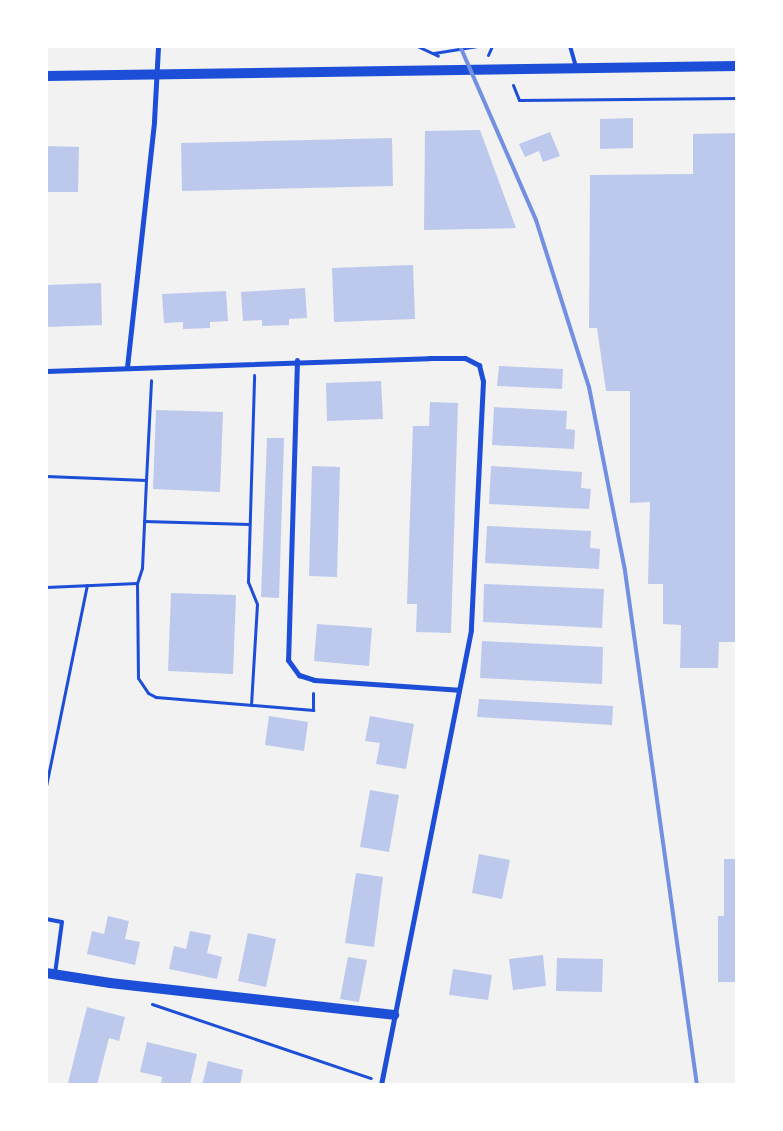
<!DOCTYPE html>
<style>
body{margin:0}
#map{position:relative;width:783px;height:1131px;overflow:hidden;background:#f2f2f2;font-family:"Space Grotesk",sans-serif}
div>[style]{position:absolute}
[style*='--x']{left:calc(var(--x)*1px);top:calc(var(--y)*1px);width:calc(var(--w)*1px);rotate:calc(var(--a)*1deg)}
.building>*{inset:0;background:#bdc9ec}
.path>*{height:3px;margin:-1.5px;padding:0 1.5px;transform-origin:1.5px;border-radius:1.5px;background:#1d4ed8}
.service>*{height:4px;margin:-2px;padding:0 2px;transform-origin:2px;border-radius:2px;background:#1d4ed8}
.minor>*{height:5px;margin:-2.5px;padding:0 2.5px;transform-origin:2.5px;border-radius:2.5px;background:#1d4ed8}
.secondary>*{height:10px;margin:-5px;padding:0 5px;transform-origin:5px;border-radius:5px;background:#1d4ed8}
.rail>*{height:4px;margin:-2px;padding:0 2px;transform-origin:2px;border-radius:2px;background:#7290e2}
span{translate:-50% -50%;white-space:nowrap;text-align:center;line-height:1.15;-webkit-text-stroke:5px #fff;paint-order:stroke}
.frame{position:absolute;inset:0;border:48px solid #fff;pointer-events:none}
</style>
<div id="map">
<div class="building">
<i style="clip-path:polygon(633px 118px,633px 148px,600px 149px,600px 119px)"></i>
<i style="clip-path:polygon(480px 130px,516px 228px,424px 230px,425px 131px)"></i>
<i style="clip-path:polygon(550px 132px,560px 156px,543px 162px,539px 151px,525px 157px,519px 144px)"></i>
<i style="clip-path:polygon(737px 133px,737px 642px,719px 642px,718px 668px,680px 668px,681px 625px,663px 624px,663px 584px,648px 584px,650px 502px,630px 503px,630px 391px,606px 391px,597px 328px,589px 328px,590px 175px,693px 174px,693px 134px)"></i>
<i style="clip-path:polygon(392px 138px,393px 186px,182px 191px,181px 143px)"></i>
<i style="clip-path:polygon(46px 146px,79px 147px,78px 192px,46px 192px)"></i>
<i style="clip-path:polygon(413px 265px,415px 319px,334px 322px,332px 268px)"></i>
<i style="clip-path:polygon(101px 283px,102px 325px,46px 327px,46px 285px)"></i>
<i style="clip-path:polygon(305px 288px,307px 318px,289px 319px,289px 325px,262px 326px,262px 320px,243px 321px,241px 292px)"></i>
<i style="clip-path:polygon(226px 291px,228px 321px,210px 322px,210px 328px,183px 329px,183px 322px,164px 323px,162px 294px)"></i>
<i style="clip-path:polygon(499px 366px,563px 369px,562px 389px,497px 386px)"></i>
<i style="clip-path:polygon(381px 381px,383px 419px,327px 421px,326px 383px)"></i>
<i style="clip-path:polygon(430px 402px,458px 403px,451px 633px,416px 632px,417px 604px,407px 604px,413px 426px,429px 426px)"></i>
<i style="clip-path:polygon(494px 407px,567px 411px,566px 429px,575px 430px,574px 449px,492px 445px)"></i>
<i style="clip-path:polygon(156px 410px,223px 412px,220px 492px,153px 489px)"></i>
<i style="clip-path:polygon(267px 438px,284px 438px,279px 598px,261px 597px)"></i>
<i style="clip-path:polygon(312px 466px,340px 467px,337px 577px,309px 576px)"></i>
<i style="clip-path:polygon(491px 466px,582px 472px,581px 488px,591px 489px,589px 509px,489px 504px)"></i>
<i style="clip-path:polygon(487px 526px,591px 531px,590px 548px,600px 549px,599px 569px,485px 563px)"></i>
<i style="clip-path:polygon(484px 584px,604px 589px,602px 628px,483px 622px)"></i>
<i style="clip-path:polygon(171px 593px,236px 595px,233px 674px,168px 671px)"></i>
<i style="clip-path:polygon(317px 624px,372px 628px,369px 666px,314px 661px)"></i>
<i style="clip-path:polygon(482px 641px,603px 647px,602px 684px,480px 678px)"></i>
<i style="clip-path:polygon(479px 699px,613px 706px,612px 725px,477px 717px)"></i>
<i style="clip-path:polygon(269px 716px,308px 722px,304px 751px,265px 745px)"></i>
<i style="clip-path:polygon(370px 716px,414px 724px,406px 769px,376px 764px,380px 743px,365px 741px)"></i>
<i style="clip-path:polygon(370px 790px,399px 795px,389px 852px,360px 847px)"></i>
<i style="clip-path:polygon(479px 854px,510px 860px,502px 899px,472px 893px)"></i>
<i style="clip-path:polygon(724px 859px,737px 859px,737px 982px,718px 982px,718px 916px,724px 916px)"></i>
<i style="clip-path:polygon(356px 873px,383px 877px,374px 947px,345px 943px)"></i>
<i style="clip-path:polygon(108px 916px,129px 921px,125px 939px,140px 942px,135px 965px,87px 954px,92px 931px,104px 934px)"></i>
<i style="clip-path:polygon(190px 931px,211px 935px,207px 953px,222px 957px,217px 979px,169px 969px,174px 946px,186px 949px)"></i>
<i style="clip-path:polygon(248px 933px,276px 939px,266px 987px,238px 981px)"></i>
<i style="clip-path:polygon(543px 955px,546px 986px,513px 990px,509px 959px)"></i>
<i style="clip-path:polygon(348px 957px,367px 960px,359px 1002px,340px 999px)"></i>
<i style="clip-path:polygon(557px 958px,603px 959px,602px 992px,556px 991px)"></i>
<i style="clip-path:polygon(453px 969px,492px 975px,488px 1000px,449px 995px)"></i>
<i style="clip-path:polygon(87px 1007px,125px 1017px,119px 1041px,109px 1038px,97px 1085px,68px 1083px)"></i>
<i style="clip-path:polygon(147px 1042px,197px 1054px,190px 1085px,161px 1085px,162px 1077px,140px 1072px)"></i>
<i style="clip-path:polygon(208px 1061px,243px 1070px,240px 1085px,202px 1085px)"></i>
</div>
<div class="path">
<i style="--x:417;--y:46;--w:23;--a:25"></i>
<i style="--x:434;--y:53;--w:44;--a:-9.2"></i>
<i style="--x:488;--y:55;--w:10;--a:-66"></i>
<i style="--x:513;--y:85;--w:16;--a:68"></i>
<i style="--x:519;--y:100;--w:218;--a:-0.5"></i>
<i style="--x:46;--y:476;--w:100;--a:2.3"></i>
<i style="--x:146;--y:480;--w:88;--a:92.6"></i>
<i style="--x:142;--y:568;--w:16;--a:108"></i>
<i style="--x:146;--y:480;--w:100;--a:-87.1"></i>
<i style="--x:144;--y:521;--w:105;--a:1.6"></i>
<i style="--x:46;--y:587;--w:91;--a:-2.5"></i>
<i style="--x:137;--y:583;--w:95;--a:89.4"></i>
<i style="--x:138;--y:678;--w:18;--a:56"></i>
<i style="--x:148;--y:693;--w:9;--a:27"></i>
<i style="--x:156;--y:697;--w:158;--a:4.7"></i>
<i style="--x:313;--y:710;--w:17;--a:-90"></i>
<i style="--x:251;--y:705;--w:101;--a:-86.6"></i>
<i style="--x:257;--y:604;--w:24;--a:-112"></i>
<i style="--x:248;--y:582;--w:207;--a:-88.3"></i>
<i style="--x:46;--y:786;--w:205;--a:-78.5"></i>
<i style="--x:152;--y:1004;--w:231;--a:18.7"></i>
</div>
<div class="service">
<i style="--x:570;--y:46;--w:22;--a:74"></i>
<i style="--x:46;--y:919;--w:16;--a:11"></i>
<i style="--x:62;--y:922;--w:52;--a:97.7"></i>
</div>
<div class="minor">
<i style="--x:297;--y:360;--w:300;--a:91.7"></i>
<i style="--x:288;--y:660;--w:19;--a:54"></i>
<i style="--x:299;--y:675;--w:16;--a:18"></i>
<i style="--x:314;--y:680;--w:145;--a:3.9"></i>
<i style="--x:127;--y:367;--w:247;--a:-83.7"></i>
<i style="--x:154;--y:121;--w:75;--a:-86.9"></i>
<i style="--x:46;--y:371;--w:383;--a:-1.9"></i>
<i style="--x:429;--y:358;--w:36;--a:0"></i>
<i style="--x:465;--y:358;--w:16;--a:27"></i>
<i style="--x:479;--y:365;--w:16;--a:76"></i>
<i style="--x:483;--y:381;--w:249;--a:92.8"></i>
<i style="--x:471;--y:630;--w:464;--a:101.2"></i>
</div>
<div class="secondary">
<i style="--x:46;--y:76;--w:691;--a:-0.83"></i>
<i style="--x:46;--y:973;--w:65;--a:8.9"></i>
<i style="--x:110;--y:983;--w:286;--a:6.4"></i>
</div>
<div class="rail">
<i style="--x:460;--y:46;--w:190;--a:66.4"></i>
<i style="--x:536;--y:220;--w:175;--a:72.4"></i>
<i style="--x:589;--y:387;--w:187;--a:78.9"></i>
<i style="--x:625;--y:571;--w:519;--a:82.03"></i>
</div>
<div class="frame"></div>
</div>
